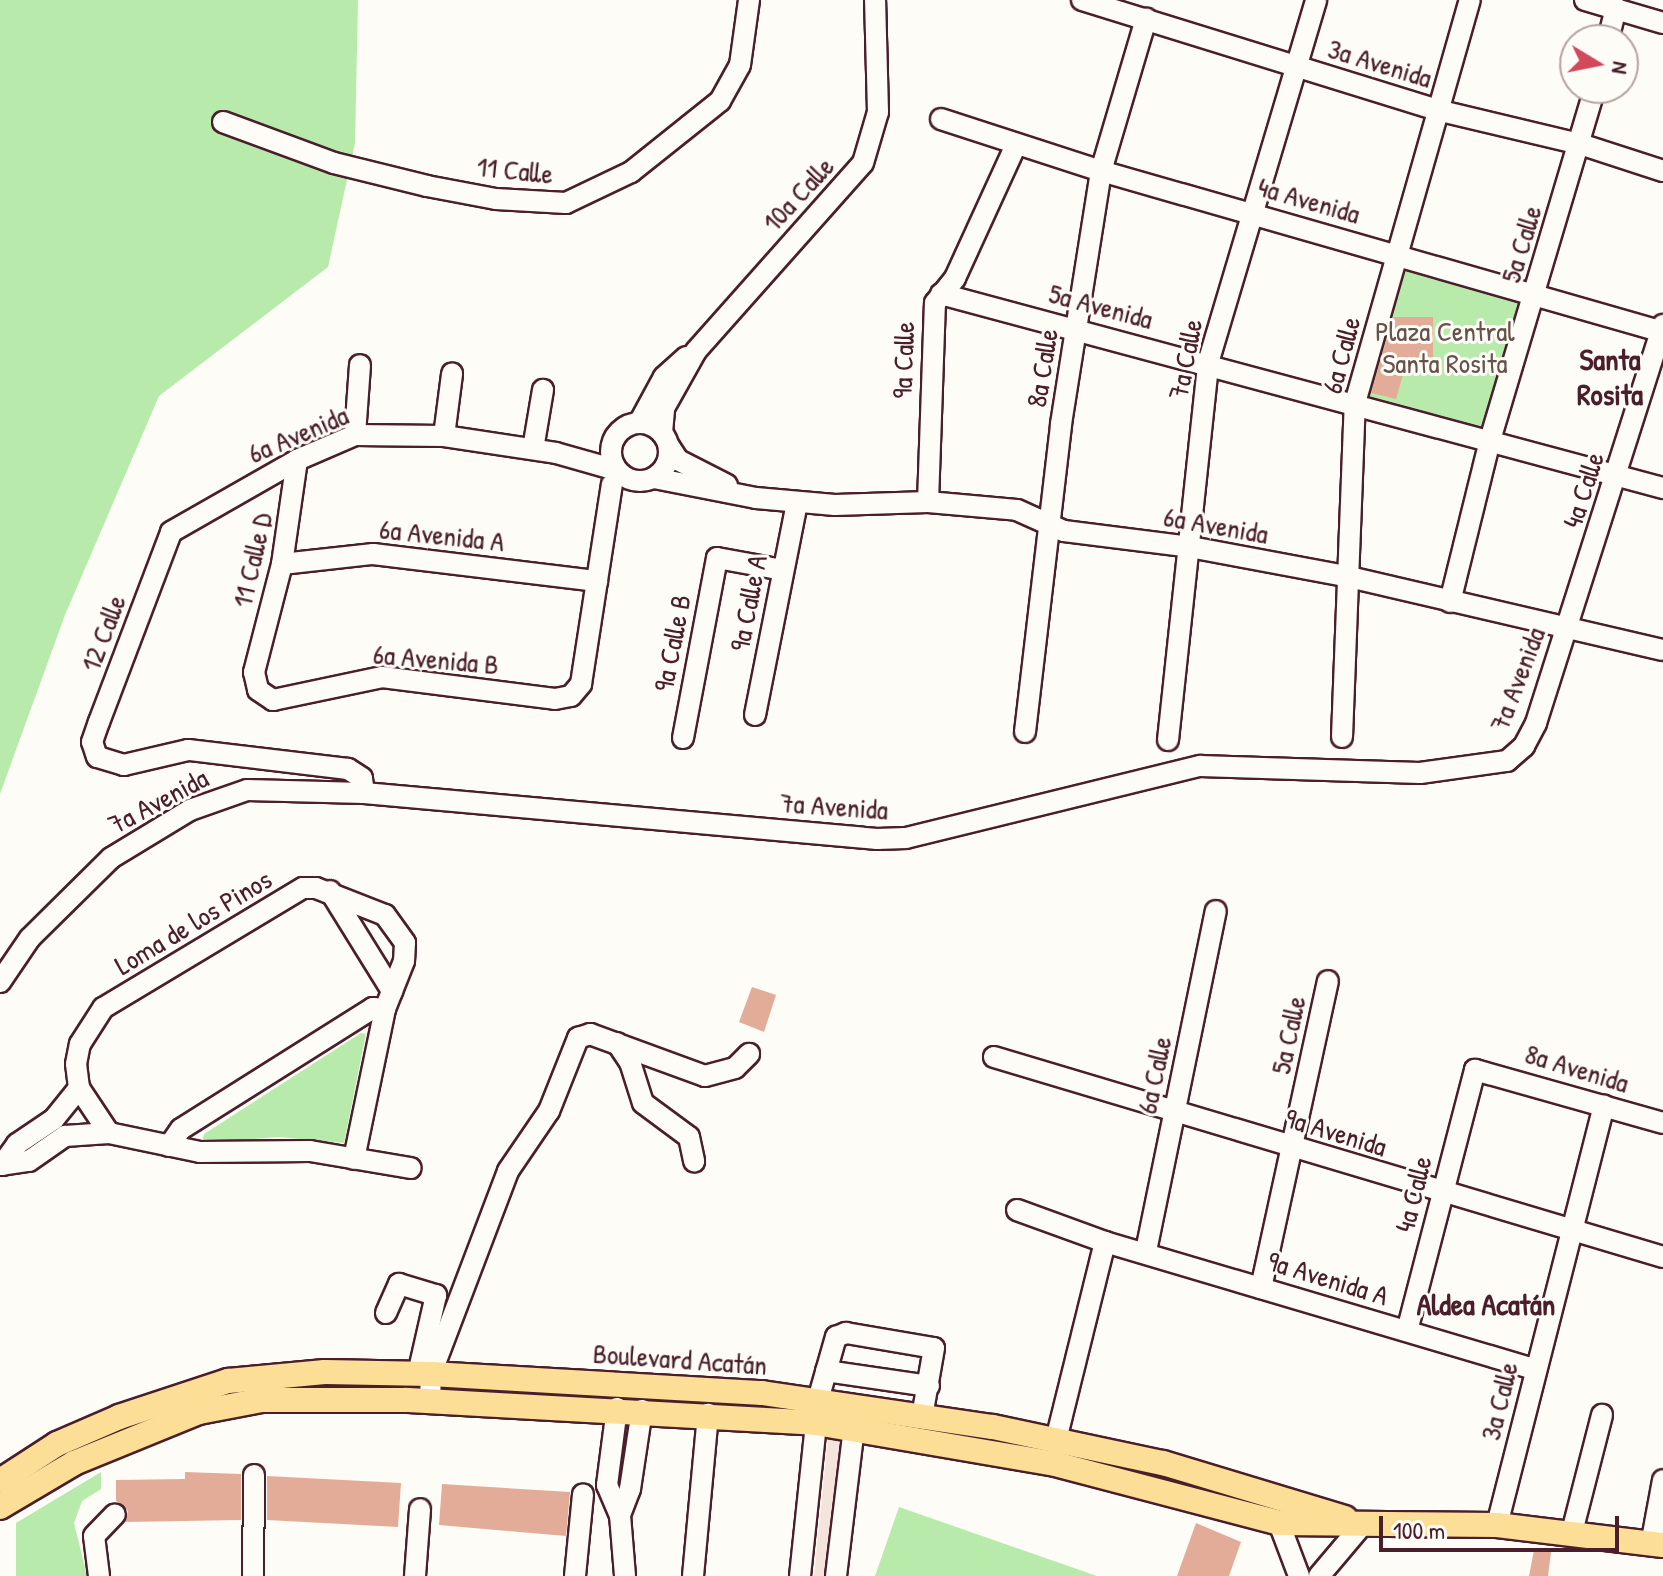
<!DOCTYPE html>
<meta charset="utf-8">
<style>
body{margin:0}
#map{position:relative;width:1663px;height:1576px;overflow:hidden;background:#fdfcf7;font-family:"Patrick Hand",sans-serif}
div>[style]{position:absolute}
[style*='--x']{left:calc(var(--x)*1px);top:calc(var(--y)*1px);width:calc(var(--w)*1px);rotate:calc(var(--a)*1deg)}
.built>*{inset:0;background:#f5e4db}
.green>*{inset:0;background:#b8ebab}
.building>*{inset:0;background:#e3ac99}
.roads{filter:drop-shadow(2px 0 #4a1f2b) drop-shadow(-2px 0 #4a1f2b) drop-shadow(0 2px #4a1f2b) drop-shadow(0 -2px #4a1f2b)}
.minor>*{height:20px;margin:-10px;padding:0 10px;transform-origin:10px;border-radius:10px;background:#fdfcf7}
.minor>.ring{margin:-10px;padding:0;box-sizing:content-box;background:none;border:20px solid #fdfcf7;border-radius:50%}
.major>*{height:24px;margin:-12px;padding:0 12px;transform-origin:12px;border-radius:12px;background:#fcde96}
span{translate:-50% -50%;white-space:nowrap;text-align:center;line-height:1.15;-webkit-text-stroke:6px #fdfcf7;paint-order:stroke}
.street-label{font-size:28px;color:#4a1f2b}
.park-label{font-size:28px;color:#66524b}
.neighbourhood-label{font-size:30px;color:#4a1f2b;font-weight:700}
.north{position:absolute;left:1559px;top:24px;width:80px;height:80px;box-sizing:border-box;background:#fdfcf7;border:2px solid #b5a4a5;border-radius:50%;rotate:100deg;font-size:22px;font-weight:700;line-height:32px;text-align:center;color:#4a1f2b}
.north::after{content:'';display:block;margin:auto;width:28px;height:36px;background:#d1495b;clip-path:polygon(50% 0,100% 100%,50% 72%,0 100%)}
.scale{position:absolute;left:1379px;top:1516px;width:240px;height:36px;box-sizing:border-box;border:4px solid #4a1f2b;border-top:0;padding-left:10px;font-size:24px;line-height:28px;white-space:nowrap;color:#4a1f2b;-webkit-text-stroke:6px #fdfcf7;paint-order:stroke}
</style>
<div id="map">
<div class="built">
<i style="clip-path:polygon(828px 1437px,863px 1439px,847px 1576px,814px 1576px)"></i>
</div>
<div class="green">
<i style="clip-path:polygon(0 0,358px 0,355px 143px,328px 267px,159px 396px,65px 615px,0 794px)"></i>
<i style="clip-path:polygon(1399px 254px,1536px 293px,1490px 440px,1355px 403px)"></i>
<i style="clip-path:polygon(361px 1033px,366px 1034px,344px 1143px,278px 1137px,202px 1143px,204px 1134px)"></i>
<i style="clip-path:polygon(101px 1472px,101px 1489px,82px 1501px,74px 1523px,87px 1576px,16px 1576px,16px 1523px)"></i>
<i style="clip-path:polygon(899px 1507px,1097px 1576px,875px 1576px)"></i>
</div>
<div class="building">
<i style="clip-path:polygon(1393px 317px,1433px 317px,1433px 358px,1420px 359px,1420px 369px,1405px 368px,1396px 399px,1371px 393px)"></i>
<i style="clip-path:polygon(752px 987px,776px 995px,764px 1032px,739px 1022px)"></i>
<i style="clip-path:polygon(185px 1472px,241px 1474px,241px 1520px,125px 1522px,128px 1511px,116px 1501px,116px 1480px,185px 1479px)"></i>
<i style="clip-path:polygon(267px 1476px,401px 1483px,398px 1527px,267px 1520px)"></i>
<i style="clip-path:polygon(442px 1484px,570px 1492px,566px 1536px,439px 1525px)"></i>
<i style="clip-path:polygon(1196px 1523px,1241px 1542px,1229px 1576px,1177px 1576px)"></i>
<i style="clip-path:polygon(1534px 1550px,1551px 1552px,1548px 1576px,1529px 1576px)"></i>
</div>
<div class="roads">
<div class="minor">
<i style="--x:1082;--y:0;--w:376;--a:17.2"></i>
<i style="--x:1441;--y:111;--w:143;--a:13.4"></i>
<i style="--x:1580;--y:144;--w:87;--a:18"></i>
<i style="--x:1585;--y:0;--w:81;--a:16.4"></i>
<i style="--x:1608;--y:40;--w:33;--a:-76"></i>
<i style="--x:941;--y:119;--w:168;--a:18"></i>
<i style="--x:1101;--y:171;--w:585;--a:15.99"></i>
<i style="--x:223;--y:122;--w:118;--a:20.3"></i>
<i style="--x:334;--y:163;--w:96;--a:13.9"></i>
<i style="--x:427;--y:186;--w:70;--a:10.7"></i>
<i style="--x:496;--y:199;--w:70;--a:3.3"></i>
<i style="--x:566;--y:203;--w:72;--a:-25.5"></i>
<i style="--x:631;--y:172;--w:114;--a:-38.6"></i>
<i style="--x:720;--y:101;--w:41;--a:-60.9"></i>
<i style="--x:740;--y:65;--w:66;--a:-82.1"></i>
<i style="--x:941;--y:294;--w:748;--a:15.04"></i>
<i class="ring" style="left:611px;top:423px;width:38px;height:38px"></i>
<i style="--x:639;--y:423;--w:52;--a:-61.5"></i>
<i style="--x:664;--y:377;--w:30;--a:-42"></i>
<i style="--x:662;--y:433;--w:25;--a:-85"></i>
<i style="--x:664;--y:408;--w:65;--a:-60.7"></i>
<i style="--x:696;--y:351;--w:251;--a:-48.4"></i>
<i style="--x:863;--y:163;--w:53;--a:-73.6"></i>
<i style="--x:878;--y:112;--w:112;--a:-91.5"></i>
<i style="--x:355;--y:435;--w:70;--a:-85.9"></i>
<i style="--x:444;--y:436;--w:63;--a:-82.6"></i>
<i style="--x:669;--y:446;--w:17;--a:57"></i>
<i style="--x:678;--y:460;--w:55;--a:27"></i>
<i style="--x:533;--y:449;--w:60;--a:-80.4"></i>
<i style="--x:297;--y:460;--w:105;--a:98.2"></i>
<i style="--x:282;--y:564;--w:112;--a:104.5"></i>
<i style="--x:254;--y:672;--w:18;--a:77"></i>
<i style="--x:258;--y:690;--w:18;--a:34"></i>
<i style="--x:273;--y:700;--w:111;--a:-11.9"></i>
<i style="--x:382;--y:677;--w:174;--a:7.2"></i>
<i style="--x:555;--y:699;--w:16;--a:-11"></i>
<i style="--x:571;--y:696;--w:16;--a:-50"></i>
<i style="--x:581;--y:684;--w:202;--a:-81.2"></i>
<i style="--x:654;--y:478;--w:104;--a:11.1"></i>
<i style="--x:756;--y:498;--w:79;--a:5.1"></i>
<i style="--x:835;--y:505;--w:93;--a:-1.8"></i>
<i style="--x:928;--y:502;--w:89;--a:5.1"></i>
<i style="--x:1017;--y:510;--w:51;--a:24.1"></i>
<i style="--x:1064;--y:531;--w:127;--a:7.2"></i>
<i style="--x:1190;--y:547;--w:158;--a:10.6"></i>
<i style="--x:1345;--y:576;--w:326;--a:13.1"></i>
<i style="--x:928;--y:502;--w:199;--a:-88"></i>
<i style="--x:935;--y:303;--w:32;--a:-51"></i>
<i style="--x:955;--y:278;--w:146;--a:-65.4"></i>
<i style="--x:282;--y:564;--w:92;--a:-6.3"></i>
<i style="--x:373;--y:554;--w:226;--a:6.9"></i>
<i style="--x:1450;--y:602;--w:167;--a:-76.1"></i>
<i style="--x:1490;--y:440;--w:367;--a:-73.4"></i>
<i style="--x:755;--y:715;--w:217;--a:-78.8"></i>
<i style="--x:1025;--y:732;--w:310;--a:-83.3"></i>
<i style="--x:1061;--y:424;--w:256;--a:-81"></i>
<i style="--x:1101;--y:171;--w:159;--a:-73.5"></i>
<i style="--x:1342;--y:737;--w:334;--a:-87.8"></i>
<i style="--x:1355;--y:403;--w:419;--a:-74.1"></i>
<i style="--x:683;--y:738;--w:183;--a:-79.3"></i>
<i style="--x:717;--y:558;--w:67;--a:10.3"></i>
<i style="--x:1168;--y:740;--w:379;--a:-83.9"></i>
<i style="--x:1208;--y:363;--w:379;--a:-73.4"></i>
<i style="--x:364;--y:793;--w:15;--a:-98"></i>
<i style="--x:362;--y:778;--w:17;--a:-147"></i>
<i style="--x:348;--y:769;--w:161;--a:-173.2"></i>
<i style="--x:188;--y:750;--w:66;--a:166.8"></i>
<i style="--x:124;--y:765;--w:28;--a:-163"></i>
<i style="--x:97;--y:757;--w:16;--a:-108"></i>
<i style="--x:92;--y:742;--w:21;--a:-71"></i>
<i style="--x:99;--y:722;--w:203;--a:-69.2"></i>
<i style="--x:171;--y:532;--w:145;--a:-29.7"></i>
<i style="--x:297;--y:460;--w:63;--a:-23.3"></i>
<i style="--x:355;--y:435;--w:89;--a:0.6"></i>
<i style="--x:444;--y:436;--w:113;--a:8.6"></i>
<i style="--x:556;--y:453;--w:62;--a:15.8"></i>
<i style="--x:330;--y:891;--w:118;--a:58.2"></i>
<i style="--x:0;--y:982;--w:53;--a:-55.7"></i>
<i style="--x:30;--y:938;--w:114;--a:-44.6"></i>
<i style="--x:111;--y:858;--w:92;--a:-31.3"></i>
<i style="--x:190;--y:810;--w:60;--a:-19.3"></i>
<i style="--x:247;--y:790;--w:117;--a:1.5"></i>
<i style="--x:364;--y:793;--w:515;--a:5.12"></i>
<i style="--x:877;--y:839;--w:29;--a:-2"></i>
<i style="--x:906;--y:838;--w:303;--a:-13.8"></i>
<i style="--x:1200;--y:766;--w:220;--a:1.8"></i>
<i style="--x:1420;--y:773;--w:88;--a:-7.9"></i>
<i style="--x:1507;--y:761;--w:23;--a:-41"></i>
<i style="--x:1524;--y:746;--w:26;--a:-62"></i>
<i style="--x:1536;--y:723;--w:418;--a:-72.3"></i>
<i style="--x:617;--y:1043;--w:23;--a:56"></i>
<i style="--x:630;--y:1062;--w:43;--a:72.4"></i>
<i style="--x:643;--y:1103;--w:57;--a:36.5"></i>
<i style="--x:689;--y:1137;--w:25;--a:78"></i>
<i style="--x:994;--y:1057;--w:698;--a:16.64"></i>
<i style="--x:109;--y:1133;--w:54;--a:-123.7"></i>
<i style="--x:79;--y:1088;--w:24;--a:-97"></i>
<i style="--x:76;--y:1064;--w:20;--a:-79"></i>
<i style="--x:80;--y:1044;--w:43;--a:-57.4"></i>
<i style="--x:103;--y:1008;--w:233;--a:-31"></i>
<i style="--x:303;--y:888;--w:13;--a:0"></i>
<i style="--x:316;--y:888;--w:74;--a:21.4"></i>
<i style="--x:385;--y:915;--w:34;--a:54"></i>
<i style="--x:405;--y:943;--w:18;--a:93"></i>
<i style="--x:404;--y:961;--w:52;--a:111.6"></i>
<i style="--x:385;--y:1009;--w:153;--a:101.7"></i>
<i style="--x:169;--y:1146;--w:21;--a:-55"></i>
<i style="--x:181;--y:1129;--w:227;--a:-32.2"></i>
<i style="--x:373;--y:1008;--w:12;--a:5"></i>
<i style="--x:0;--y:1165;--w:29;--a:-8"></i>
<i style="--x:29;--y:1161;--w:44;--a:-34.8"></i>
<i style="--x:65;--y:1136;--w:44;--a:-3.9"></i>
<i style="--x:109;--y:1133;--w:93;--a:11.8"></i>
<i style="--x:200;--y:1152;--w:110;--a:-0.5"></i>
<i style="--x:310;--y:1151;--w:102;--a:9.6"></i>
<i style="--x:2;--y:1165;--w:26;--a:-54"></i>
<i style="--x:17;--y:1144;--w:45;--a:-34"></i>
<i style="--x:54;--y:1119;--w:40;--a:-51"></i>
<i style="--x:1017;--y:1210;--w:94;--a:20"></i>
<i style="--x:1105;--y:1242;--w:448;--a:16.5"></i>
<i style="--x:1146;--y:1251;--w:347;--a:-78.4"></i>
<i style="--x:1261;--y:1288;--w:314;--a:-77.7"></i>
<i style="--x:386;--y:1313;--w:32;--a:-66"></i>
<i style="--x:399;--y:1284;--w:39;--a:17"></i>
<i style="--x:436;--y:1295;--w:81;--a:102.8"></i>
<i style="--x:1407;--y:1331;--w:270;--a:-75.4"></i>
<i style="--x:1475;--y:1070;--w:195;--a:15.7"></i>
<i style="--x:826;--y:1371;--w:104;--a:8.3"></i>
<i style="--x:818;--y:1400;--w:66;--a:-74.1"></i>
<i style="--x:836;--y:1337;--w:11;--a:-22"></i>
<i style="--x:846;--y:1333;--w:89;--a:9.7"></i>
<i style="--x:934;--y:1348;--w:70;--a:99.9"></i>
<i style="--x:430;--y:1401;--w:27;--a:-88"></i>
<i style="--x:431;--y:1374;--w:217;--a:-69.2"></i>
<i style="--x:508;--y:1171;--w:73;--a:-55.7"></i>
<i style="--x:549;--y:1111;--w:79;--a:-68.3"></i>
<i style="--x:578;--y:1038;--w:13;--a:-18"></i>
<i style="--x:590;--y:1034;--w:122;--a:20.1"></i>
<i style="--x:705;--y:1076;--w:31;--a:-15"></i>
<i style="--x:735;--y:1068;--w:20;--a:-45"></i>
<i style="--x:617;--y:1408;--w:78;--a:97.4"></i>
<i style="--x:607;--y:1485;--w:33;--a:67"></i>
<i style="--x:620;--y:1515;--w:61;--a:85.3"></i>
<i style="--x:1056;--y:1440;--w:204;--a:-76.1"></i>
<i style="--x:620;--y:1515;--w:28;--a:-69"></i>
<i style="--x:630;--y:1489;--w:80;--a:-81.4"></i>
<i style="--x:1279;--y:1523;--w:57;--a:69.3"></i>
<i style="--x:1497;--y:1525;--w:433;--a:-75.7"></i>
<i style="--x:1572;--y:1532;--w:121;--a:-75.6"></i>
<i style="--x:1651;--y:1545;--w:66;--a:-79.5"></i>
<i style="--x:99;--y:1576;--w:40;--a:-97.1"></i>
<i style="--x:94;--y:1536;--w:30;--a:-46"></i>
<i style="--x:253;--y:1576;--w:101;--a:-89.4"></i>
<i style="--x:415;--y:1576;--w:67;--a:-85.7"></i>
<i style="--x:575;--y:1576;--w:82;--a:-84.4"></i>
<i style="--x:693;--y:1576;--w:163;--a:-84.7"></i>
<i style="--x:800;--y:1576;--w:154;--a:-84"></i>
<i style="--x:836;--y:1576;--w:149;--a:-83.1"></i>
<i style="--x:1319;--y:1576;--w:68;--a:-49.8"></i>
</div>
<div class="major">
<i style="--x:0;--y:1481;--w:68;--a:-33"></i>
<i style="--x:57;--y:1444;--w:68;--a:-23.5"></i>
<i style="--x:119;--y:1417;--w:115;--a:-18.3"></i>
<i style="--x:228;--y:1381;--w:97;--a:-5.3"></i>
<i style="--x:325;--y:1372;--w:106;--a:1.1"></i>
<i style="--x:431;--y:1374;--w:332;--a:3.3"></i>
<i style="--x:762;--y:1393;--w:233;--a:8.4"></i>
<i style="--x:993;--y:1427;--w:174;--a:12"></i>
<i style="--x:1163;--y:1463;--w:190;--a:16.8"></i>
<i style="--x:0;--y:1507;--w:86;--a:-30.7"></i>
<i style="--x:74;--y:1463;--w:135;--a:-22.2"></i>
<i style="--x:199;--y:1412;--w:64;--a:-10.8"></i>
<i style="--x:262;--y:1400;--w:145;--a:0"></i>
<i style="--x:407;--y:1400;--w:410;--a:3.2"></i>
<i style="--x:816;--y:1423;--w:238;--a:9.7"></i>
<i style="--x:1051;--y:1463;--w:236;--a:14.7"></i>
<i style="--x:1279;--y:1523;--w:218;--a:0.5"></i>
<i style="--x:1497;--y:1525;--w:167;--a:6.9"></i>
</div>
</div>
<div class="street-label">
<span style="left:1380px;top:63px;rotate:17deg">3a Avenida</span>
<span style="left:515px;top:170px;rotate:6deg">11 Calle</span>
<span style="left:798px;top:194px;rotate:-47deg">10a Calle</span>
<span style="left:1309px;top:200px;rotate:16deg">4a Avenida</span>
<span style="left:1521px;top:244px;rotate:-73deg">5a Calle</span>
<span style="left:1101px;top:306px;rotate:15deg">5a Avenida</span>
<span style="left:1341px;top:355px;rotate:-75deg">6a Calle</span>
<span style="left:1185px;top:359px;rotate:-79deg">7a Calle</span>
<span style="left:903px;top:360px;rotate:-88deg">9a Calle</span>
<span style="left:1042px;top:368px;rotate:-81deg">8a Calle</span>
<span style="left:298px;top:434px;rotate:-23deg">6a Avenida</span>
<span style="left:1583px;top:490px;rotate:-72deg">4a Calle</span>
<span style="left:1216px;top:525px;rotate:10deg">6a Avenida</span>
<span style="left:442px;top:535px;rotate:6deg">6a Avenida A</span>
<span style="left:252px;top:560px;rotate:-77deg">11 Calle D</span>
<span style="left:748px;top:603px;rotate:-79deg">9a Calle A</span>
<span style="left:103px;top:633px;rotate:-69deg">12 Calle</span>
<span style="left:672px;top:643px;rotate:-79deg">9a Calle B</span>
<span style="left:436px;top:659px;rotate:5deg">6a Avenida B</span>
<span style="left:1517px;top:679px;rotate:-69deg">7a Avenida</span>
<span style="left:158px;top:801px;rotate:-28deg">7a Avenida</span>
<span style="left:834px;top:806px;rotate:4deg">7a Avenida</span>
<span style="left:193px;top:922px;rotate:-31deg">Loma de los Pinos</span>
<span style="left:1288px;top:1035px;rotate:-78deg">5a Calle</span>
<span style="left:1577px;top:1068px;rotate:17deg">8a Avenida</span>
<span style="left:1154px;top:1075px;rotate:-78deg">6a Calle</span>
<span style="left:1336px;top:1132px;rotate:17deg">9a Avenida</span>
<span style="left:1413px;top:1194px;rotate:-76deg">4a Calle</span>
<span style="left:1328px;top:1278px;rotate:17deg">9a Avenida A</span>
<span style="left:680px;top:1359px;rotate:4deg">Boulevard Acatán</span>
<span style="left:1499px;top:1401px;rotate:-76deg">3a Calle</span>
</div>
<div class="park-label">
<span style="left:1445px;top:347px">Plaza Central<br>Santa Rosita</span>
</div>
<div class="neighbourhood-label">
<span style="left:1610px;top:376px">Santa<br>Rosita</span>
<span style="left:1486px;top:1304px">Aldea Acatán</span>
</div>
<div class="north">N</div>
<div class="scale">100 m</div>
</div>
